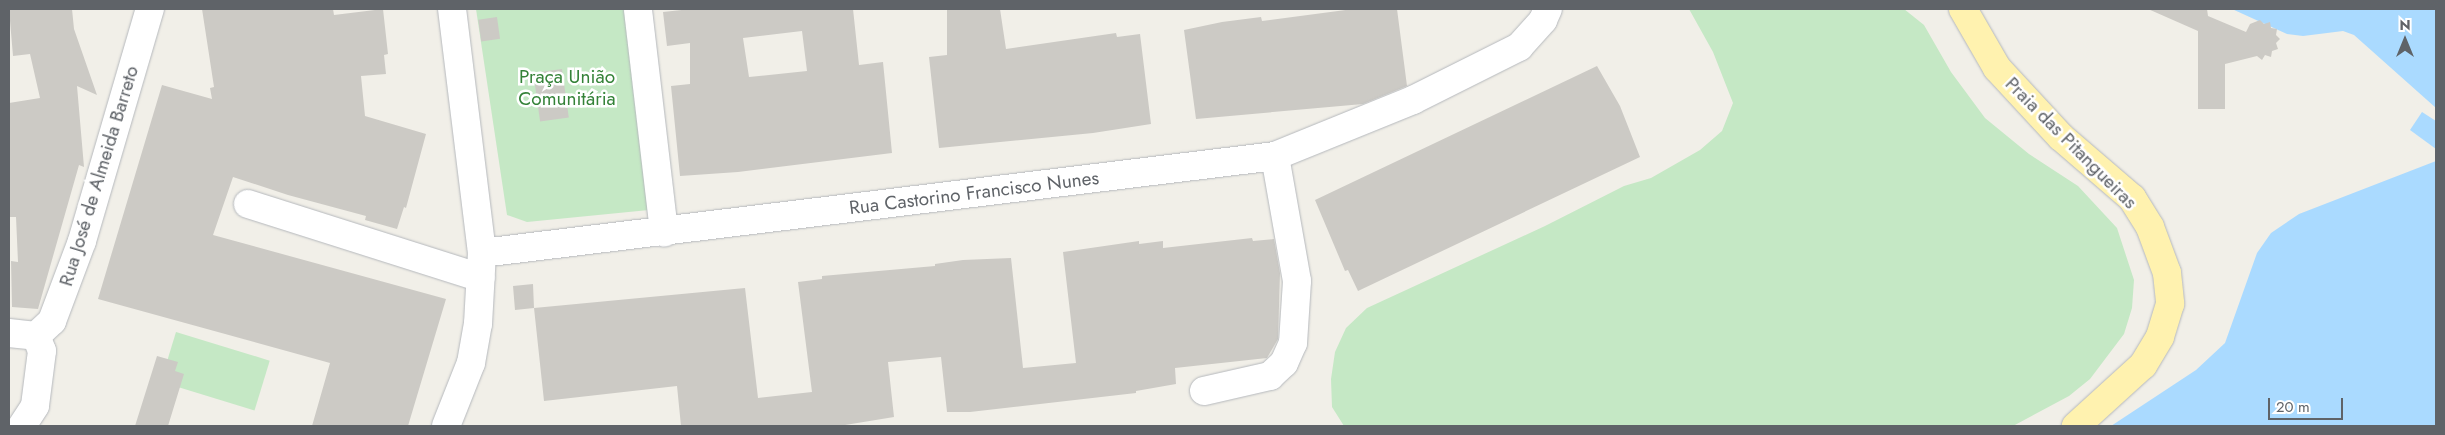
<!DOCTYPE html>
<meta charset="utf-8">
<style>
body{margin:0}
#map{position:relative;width:2445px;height:435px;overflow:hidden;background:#f1efe8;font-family:Jost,sans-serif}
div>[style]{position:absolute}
.green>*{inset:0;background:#c5e8c5;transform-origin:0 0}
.water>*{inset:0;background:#aadaff}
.building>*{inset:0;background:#cccac5;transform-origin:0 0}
.roads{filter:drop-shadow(0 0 1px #b5b8bc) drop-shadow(0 0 1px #b5b8bc)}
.minor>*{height:28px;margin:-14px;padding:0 14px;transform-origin:14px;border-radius:14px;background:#fff}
.major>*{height:28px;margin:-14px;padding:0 14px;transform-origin:14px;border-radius:14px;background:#fff2af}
span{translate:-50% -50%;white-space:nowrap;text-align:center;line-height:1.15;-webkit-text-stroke:5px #fff;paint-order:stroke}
.park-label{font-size:19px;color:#348238}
.street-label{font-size:19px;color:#5f6368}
.frame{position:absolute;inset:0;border:10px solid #5f6368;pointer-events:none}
.north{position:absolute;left:2380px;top:15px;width:50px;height:50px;-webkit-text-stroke:4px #fff;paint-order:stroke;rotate:0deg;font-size:14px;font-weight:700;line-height:20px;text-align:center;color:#5f6368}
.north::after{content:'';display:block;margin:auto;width:18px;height:22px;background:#5f6368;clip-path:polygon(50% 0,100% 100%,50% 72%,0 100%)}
.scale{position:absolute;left:2268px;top:398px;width:75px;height:22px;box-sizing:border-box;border:2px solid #5f6368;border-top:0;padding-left:6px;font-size:15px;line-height:18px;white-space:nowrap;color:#5f6368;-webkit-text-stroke:4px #fff;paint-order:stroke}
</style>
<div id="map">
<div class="green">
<div style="clip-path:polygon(476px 9px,635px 9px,659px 209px,527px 222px,507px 215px)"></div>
<div style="clip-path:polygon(1689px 9px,1904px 9px,1924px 25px,1951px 72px,1985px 118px,2029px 154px,2078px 186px,2117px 228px,2134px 280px,2132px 308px,2124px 334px,2090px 379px,2069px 396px,2013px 426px,1344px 426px,1332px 407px,1331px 379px,1335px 352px,1346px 328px,1367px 308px,1545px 226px,1624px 186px,1651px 178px,1700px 150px,1722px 131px,1733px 103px,1713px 52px)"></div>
<div style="left:176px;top:332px;width:98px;height:52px;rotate:17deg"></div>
</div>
<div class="water">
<div style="clip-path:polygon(2232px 9px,2436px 9px,2436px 108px,2354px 35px,2343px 31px,2303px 36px,2287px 34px)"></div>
<div style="clip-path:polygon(2422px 112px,2436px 121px,2436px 149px,2410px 130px)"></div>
<div style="clip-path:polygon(2436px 161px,2436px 426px,2111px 426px,2196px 370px,2225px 343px,2257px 253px,2271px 233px,2299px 214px)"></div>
</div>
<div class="building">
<div style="clip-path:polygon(9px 9px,72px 9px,74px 29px,97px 95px,77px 86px,84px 167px,79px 165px,38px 309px,12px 307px,11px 261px,18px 262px,16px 217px,9px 217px,9px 103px,40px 98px,30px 54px,13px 56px)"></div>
<div style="clip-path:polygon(202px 9px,333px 9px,334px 15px,383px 9px,388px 54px,384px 55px,386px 74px,361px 76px,365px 116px,426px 134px,406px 208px,404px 207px,397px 229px,365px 220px,366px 216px,288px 195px,233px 177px,213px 235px,446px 299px,408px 426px,312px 426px,330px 363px,98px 299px,162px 85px,212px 99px,210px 88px,214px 87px)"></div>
<div style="clip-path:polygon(evenodd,691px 9px,853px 9px,859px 65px,883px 62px,892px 153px,738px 172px,680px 176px,671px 86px,690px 84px,690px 43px,667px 46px,663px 12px,691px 9px,802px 31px,807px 71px,749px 77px,743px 38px,802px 31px)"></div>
<div style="clip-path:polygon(947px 9px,1000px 9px,1006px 49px,1116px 33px,1117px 37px,1140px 34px,1151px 124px,1093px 133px,939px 148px,929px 57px,947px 55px)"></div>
<div style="clip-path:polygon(1353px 9px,1397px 9px,1407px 86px,1363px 104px,1196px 119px,1184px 30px,1222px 22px,1261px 17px,1262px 21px)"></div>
<div style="clip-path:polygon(2148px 9px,2207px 9px,2208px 16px,2246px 32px,2250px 24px,2260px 20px,2264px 24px,2270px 22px,2271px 28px,2277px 29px,2276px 35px,2280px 39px,2276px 43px,2278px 49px,2272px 51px,2271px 57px,2265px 55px,2262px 60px,2257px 56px,2225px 64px,2225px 109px,2198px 109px,2198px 31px)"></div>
<div style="left:497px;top:17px;width:22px;height:19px;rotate:82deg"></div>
<div style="clip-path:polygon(1597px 66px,1620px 106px,1640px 157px,1358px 291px,1348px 270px,1345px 271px,1315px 200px)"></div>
<div style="left:562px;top:69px;width:49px;height:29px;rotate:82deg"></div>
<div style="clip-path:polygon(1252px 238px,1253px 241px,1274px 239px,1280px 273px,1278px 339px,1267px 358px,1175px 368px,1176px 384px,1136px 391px,1136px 393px,970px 412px,947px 412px,941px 357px,888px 362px,894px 417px,839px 426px,681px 426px,677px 386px,544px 401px,534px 308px,515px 310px,513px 286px,533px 284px,534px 308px,745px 288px,758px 398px,812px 392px,798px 282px,822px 279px,822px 276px,935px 266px,935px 264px,963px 260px,1011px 258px,1023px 368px,1076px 363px,1063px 252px,1139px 241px,1139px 244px,1163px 241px,1163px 248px)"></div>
<div style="clip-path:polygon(157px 356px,178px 362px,175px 371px,184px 374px,168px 426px,135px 426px)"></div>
</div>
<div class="roads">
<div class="minor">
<div style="left:638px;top:10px;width:224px;rotate:83.3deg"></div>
<div style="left:248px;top:204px;width:244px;rotate:17.6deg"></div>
<div style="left:482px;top:253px;width:799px;rotate:-6.97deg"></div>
<div style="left:1275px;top:156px;width:149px;rotate:-22.1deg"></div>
<div style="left:1413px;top:100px;width:119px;rotate:-26.6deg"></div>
<div style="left:1519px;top:47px;width:36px;rotate:-48deg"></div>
<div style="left:1543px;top:20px;width:12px;rotate:-66deg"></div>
<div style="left:9px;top:333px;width:27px;rotate:6deg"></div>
<div style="left:36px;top:336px;width:16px;rotate:68deg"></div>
<div style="left:42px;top:351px;width:55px;rotate:97.3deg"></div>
<div style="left:35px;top:406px;width:24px;rotate:123deg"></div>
<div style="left:36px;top:336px;width:22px;rotate:-43deg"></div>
<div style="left:52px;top:321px;width:85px;rotate:-69.4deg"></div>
<div style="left:82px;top:241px;width:242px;rotate:-73.7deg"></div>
<div style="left:1204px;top:391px;width:68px;rotate:-12.8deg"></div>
<div style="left:1270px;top:376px;width:19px;rotate:-43deg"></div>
<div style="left:1284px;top:363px;width:22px;rotate:-66deg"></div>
<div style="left:1293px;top:343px;width:62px;rotate:-86.3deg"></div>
<div style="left:1297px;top:281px;width:127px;rotate:-100deg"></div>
<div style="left:446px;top:426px;width:68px;rotate:-68.4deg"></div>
<div style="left:471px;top:363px;width:40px;rotate:-80deg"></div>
<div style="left:478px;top:324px;width:71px;rotate:-86.8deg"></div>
<div style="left:482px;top:253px;width:246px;rotate:-97deg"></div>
</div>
<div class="major">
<div style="left:1963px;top:9px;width:68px;rotate:60deg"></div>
<div style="left:1997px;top:68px;width:94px;rotate:47.2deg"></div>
<div style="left:2061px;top:137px;width:94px;rotate:40.7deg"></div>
<div style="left:2132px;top:198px;width:34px;rotate:58deg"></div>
<div style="left:2150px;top:227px;width:49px;rotate:69.7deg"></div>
<div style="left:2167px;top:273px;width:31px;rotate:84deg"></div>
<div style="left:2170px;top:304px;width:34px;rotate:107deg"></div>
<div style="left:2160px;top:337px;width:33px;rotate:121deg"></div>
<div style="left:2143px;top:365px;width:91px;rotate:137.7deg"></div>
</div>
</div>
<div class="park-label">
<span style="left:567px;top:88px">Praça União<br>Comunitária</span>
</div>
<div class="street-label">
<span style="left:2071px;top:143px;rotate:45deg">Praia das Pitangueiras</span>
<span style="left:99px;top:176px;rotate:-73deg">Rua José de Almeida Barreto</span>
<span style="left:974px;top:193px;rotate:-7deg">Rua Castorino Francisco Nunes</span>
</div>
<div class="frame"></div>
<div class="north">N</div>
<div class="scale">20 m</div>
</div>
